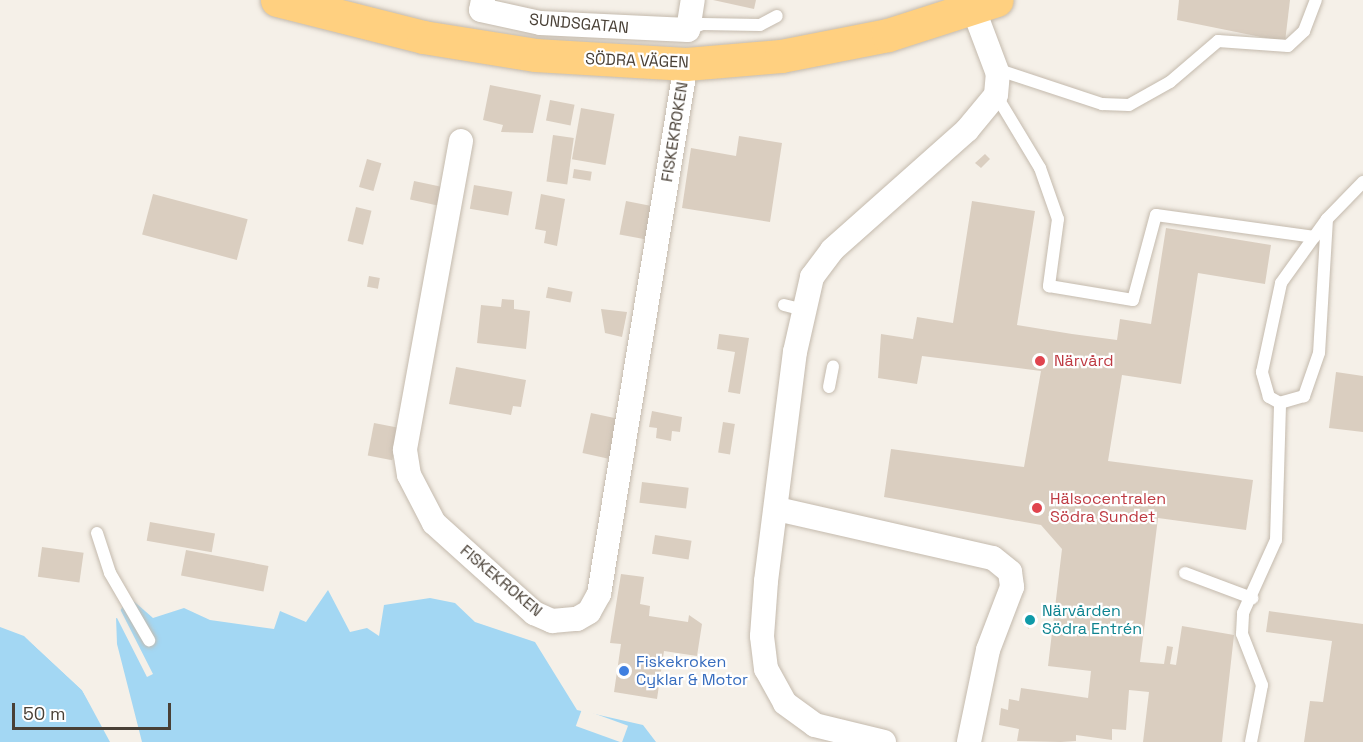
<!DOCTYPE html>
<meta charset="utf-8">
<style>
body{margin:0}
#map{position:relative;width:1363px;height:742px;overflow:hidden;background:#f5f0e8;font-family:"Space Grotesk",sans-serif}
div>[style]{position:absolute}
.water>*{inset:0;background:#a3d7f3}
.pier>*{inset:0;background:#f5f0e8;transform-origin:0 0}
.building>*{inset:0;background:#dacec0;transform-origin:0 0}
.roads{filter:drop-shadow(0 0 2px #c4baad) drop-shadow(0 0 2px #c4baad)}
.service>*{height:12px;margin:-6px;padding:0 6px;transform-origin:6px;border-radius:6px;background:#fff}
.minor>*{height:24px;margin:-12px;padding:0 12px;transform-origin:12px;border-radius:12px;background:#fff}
.trunk>*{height:33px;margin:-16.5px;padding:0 16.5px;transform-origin:16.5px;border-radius:16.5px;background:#ffd080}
.dots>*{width:16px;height:16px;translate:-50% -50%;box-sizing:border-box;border:3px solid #fff;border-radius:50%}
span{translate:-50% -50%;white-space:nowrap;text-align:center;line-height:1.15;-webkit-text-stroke:4.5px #fff;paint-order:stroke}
.street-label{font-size:16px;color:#494036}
.health-label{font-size:16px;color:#be3a42}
.left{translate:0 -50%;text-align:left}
.culture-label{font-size:16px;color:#0d838f}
.shop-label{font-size:16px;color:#366cbe}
.scale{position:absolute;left:12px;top:703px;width:159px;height:27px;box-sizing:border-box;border:3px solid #494036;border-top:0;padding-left:8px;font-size:18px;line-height:21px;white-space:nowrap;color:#494036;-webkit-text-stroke:4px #fff;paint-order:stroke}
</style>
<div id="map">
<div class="water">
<div style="clip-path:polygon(328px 590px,350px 632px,367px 628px,379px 636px,384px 605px,430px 598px,455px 603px,475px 622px,535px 642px,577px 710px,643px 725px,656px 742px,142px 742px,117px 644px,116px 617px,129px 597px,153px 618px,184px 608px,210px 620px,274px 629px,280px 611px,306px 622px)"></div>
<div style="clip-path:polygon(0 627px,24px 636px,82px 690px,110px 742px,0 742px)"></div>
</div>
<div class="pier">
<div style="clip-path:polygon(119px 607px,153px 674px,147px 677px,117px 618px,113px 619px)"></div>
<div style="clip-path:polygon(24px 636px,84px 688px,113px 742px,82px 690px)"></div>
<div style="left:582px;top:709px;width:49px;height:18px;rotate:20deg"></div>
</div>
<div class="building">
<div style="clip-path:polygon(713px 0,756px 0,754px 9px)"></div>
<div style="clip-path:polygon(1179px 0,1290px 0,1285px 42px,1177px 20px)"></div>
<div style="clip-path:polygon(490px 85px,541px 95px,533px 133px,501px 132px,503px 125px,483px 120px)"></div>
<div style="left:550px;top:100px;width:25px;height:21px;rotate:11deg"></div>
<div style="left:581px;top:108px;width:34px;height:52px;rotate:10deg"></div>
<div style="left:553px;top:135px;width:21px;height:47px;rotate:8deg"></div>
<div style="clip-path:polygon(739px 136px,782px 143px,770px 222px,682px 208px,691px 148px,736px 156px)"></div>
<div style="clip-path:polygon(985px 154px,990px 159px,981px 168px,975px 163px)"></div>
<div style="left:367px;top:159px;width:15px;height:29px;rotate:16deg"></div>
<div style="left:574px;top:169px;width:18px;height:9px;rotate:9deg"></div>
<div style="left:414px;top:181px;width:34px;height:19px;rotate:12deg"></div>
<div style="left:474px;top:185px;width:39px;height:24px;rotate:10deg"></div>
<div style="left:153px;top:194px;width:98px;height:42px;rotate:15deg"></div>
<div style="clip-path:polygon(541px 194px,565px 199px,557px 246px,544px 243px,546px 231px,535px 229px)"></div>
<div style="left:626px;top:201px;width:26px;height:34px;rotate:11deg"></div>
<div style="clip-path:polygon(972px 201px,1035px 211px,1017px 325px,1072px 334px,1117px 340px,1120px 319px,1151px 324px,1166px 228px,1271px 245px,1265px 284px,1198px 273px,1181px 384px,1122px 375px,1108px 461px,1253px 480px,1246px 530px,1158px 518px,1140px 662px,1164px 664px,1167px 646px,1173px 647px,1170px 664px,1176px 665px,1182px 626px,1234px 635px,1222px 742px,1143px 742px,1149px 692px,1129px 690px,1126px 730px,1112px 729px,1112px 740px,1076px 735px,1076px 741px,1061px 742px,1017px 741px,1019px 729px,999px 725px,1001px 708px,1008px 710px,1009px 699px,1019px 701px,1021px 688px,1088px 698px,1091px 671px,1048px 666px,1062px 549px,1041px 525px,884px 497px,891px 449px,1024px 467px,1041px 371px,922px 356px,917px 384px,878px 378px,881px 334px,913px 339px,917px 317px,953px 323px)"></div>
<div style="left:356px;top:207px;width:16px;height:35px;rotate:14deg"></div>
<div style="left:369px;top:276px;width:11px;height:11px;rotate:10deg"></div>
<div style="left:548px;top:287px;width:25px;height:11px;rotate:11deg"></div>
<div style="clip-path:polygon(502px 299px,514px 300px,514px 309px,530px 311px,526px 349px,477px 343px,481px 305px,501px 307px)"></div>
<div style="clip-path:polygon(601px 309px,627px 312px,622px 337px,605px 333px)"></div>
<div style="clip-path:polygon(719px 334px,749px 338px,740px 394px,728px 392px,735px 352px,717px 349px)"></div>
<div style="clip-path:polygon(456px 367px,526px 380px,521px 407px,513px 406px,511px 415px,449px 404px)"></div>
<div style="clip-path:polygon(1336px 372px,1363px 376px,1363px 432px,1329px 428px)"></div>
<div style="clip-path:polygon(652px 411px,682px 417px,680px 432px,672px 431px,671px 441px,656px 438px,657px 428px,649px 427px)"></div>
<div style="left:591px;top:413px;width:29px;height:41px;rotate:12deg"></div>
<div style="left:723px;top:422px;width:12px;height:31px;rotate:9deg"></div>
<div style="left:374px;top:423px;width:25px;height:33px;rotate:11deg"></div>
<div style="left:642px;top:482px;width:47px;height:21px;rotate:7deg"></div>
<div style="left:150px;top:522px;width:66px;height:19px;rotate:10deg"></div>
<div style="left:655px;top:535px;width:37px;height:19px;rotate:9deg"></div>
<div style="left:42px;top:547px;width:42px;height:30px;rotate:8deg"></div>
<div style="left:186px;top:550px;width:84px;height:26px;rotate:11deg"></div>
<div style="clip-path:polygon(621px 574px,644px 577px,640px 604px,650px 606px,649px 616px,688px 622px,689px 615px,702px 624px,697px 656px,664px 651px,657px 699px,614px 692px,621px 644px,610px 643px)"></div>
<div style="clip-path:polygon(1269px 611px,1363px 624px,1363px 742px,1304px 742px,1310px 701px,1323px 702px,1332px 641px,1266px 632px)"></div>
<div style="left:1032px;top:612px;width:8px;height:15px;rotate:40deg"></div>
</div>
<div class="roads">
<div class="service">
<div style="left:688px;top:30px;width:15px;rotate:-23deg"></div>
<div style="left:702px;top:24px;width:58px;rotate:1deg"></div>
<div style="left:760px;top:25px;width:19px;rotate:-28deg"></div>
<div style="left:996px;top:69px;width:112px;rotate:18.3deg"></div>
<div style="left:1102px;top:104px;width:27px;rotate:2deg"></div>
<div style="left:1129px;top:105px;width:47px;rotate:-29.3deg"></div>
<div style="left:1170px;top:82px;width:63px;rotate:-40.5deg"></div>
<div style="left:1218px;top:41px;width:70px;rotate:4.1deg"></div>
<div style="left:1288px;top:46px;width:22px;rotate:-43deg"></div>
<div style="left:1304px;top:31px;width:33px;rotate:-69deg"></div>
<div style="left:996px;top:95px;width:85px;rotate:58.9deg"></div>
<div style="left:1040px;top:168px;width:54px;rotate:70.6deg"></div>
<div style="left:1058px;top:219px;width:68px;rotate:97.7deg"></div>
<div style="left:1049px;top:286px;width:85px;rotate:9.5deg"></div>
<div style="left:1133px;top:300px;width:88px;rotate:-74.9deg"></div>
<div style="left:1156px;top:215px;width:160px;rotate:7.9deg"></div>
<div style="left:1327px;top:219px;width:134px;rotate:93.4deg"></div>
<div style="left:1319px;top:353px;width:46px;rotate:109.2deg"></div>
<div style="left:1304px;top:396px;width:25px;rotate:164deg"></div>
<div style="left:1280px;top:403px;width:13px;rotate:-151deg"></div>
<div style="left:1269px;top:397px;width:26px;rotate:-106deg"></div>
<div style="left:1262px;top:372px;width:91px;rotate:-77.9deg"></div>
<div style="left:1281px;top:283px;width:79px;rotate:-54.3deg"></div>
<div style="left:1327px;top:219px;width:52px;rotate:-45.8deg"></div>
<div style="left:784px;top:305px;width:21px;rotate:14deg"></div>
<div style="left:829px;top:387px;width:21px;rotate:-79deg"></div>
<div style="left:97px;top:533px;width:42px;rotate:72deg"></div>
<div style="left:110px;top:573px;width:78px;rotate:59.8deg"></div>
<div style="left:1185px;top:573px;width:72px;rotate:20.5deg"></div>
<div style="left:1251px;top:742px;width:58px;rotate:-79.1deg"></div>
<div style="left:1262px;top:685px;width:55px;rotate:-111.4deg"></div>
<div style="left:1242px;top:634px;width:21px;rotate:-87deg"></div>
<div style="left:1243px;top:613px;width:80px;rotate:-65.7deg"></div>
<div style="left:1276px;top:540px;width:137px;rotate:-88.3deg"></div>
</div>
<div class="minor">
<div style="left:483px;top:0;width:10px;rotate:101deg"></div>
<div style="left:481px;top:10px;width:60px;rotate:12.4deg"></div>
<div style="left:540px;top:23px;width:148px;rotate:2.7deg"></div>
<div style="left:688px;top:30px;width:30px;rotate:-81deg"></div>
<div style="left:461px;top:141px;width:314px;rotate:100.3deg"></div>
<div style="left:405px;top:450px;width:25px;rotate:81deg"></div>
<div style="left:409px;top:475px;width:54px;rotate:62.5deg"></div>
<div style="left:434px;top:523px;width:135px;rotate:42deg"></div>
<div style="left:534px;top:613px;width:20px;rotate:24deg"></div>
<div style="left:552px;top:621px;width:25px;rotate:-5deg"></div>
<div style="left:577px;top:619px;width:14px;rotate:-30deg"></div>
<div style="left:589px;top:612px;width:21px;rotate:-61deg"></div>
<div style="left:599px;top:594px;width:537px;rotate:-80.68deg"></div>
<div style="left:777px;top:509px;width:221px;rotate:12.8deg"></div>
<div style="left:993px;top:558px;width:22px;rotate:39deg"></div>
<div style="left:1010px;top:572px;width:15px;rotate:82deg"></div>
<div style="left:1012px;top:587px;width:67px;rotate:110.9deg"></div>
<div style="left:988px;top:650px;width:94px;rotate:101.7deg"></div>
<div style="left:884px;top:742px;width:71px;rotate:-166.2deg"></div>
<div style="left:815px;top:725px;width:37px;rotate:-144deg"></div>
<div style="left:785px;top:703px;width:39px;rotate:-119deg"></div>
<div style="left:766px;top:669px;width:33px;rotate:-97deg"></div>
<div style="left:762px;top:636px;width:55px;rotate:-85.8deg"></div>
<div style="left:766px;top:581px;width:231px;rotate:-82.8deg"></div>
<div style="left:795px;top:352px;width:77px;rotate:-77.2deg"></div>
<div style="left:812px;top:277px;width:34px;rotate:-53deg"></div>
<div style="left:832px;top:250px;width:181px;rotate:-41.6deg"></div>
<div style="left:967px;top:130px;width:45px;rotate:-50.4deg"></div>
<div style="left:996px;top:95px;width:21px;rotate:-85deg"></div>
<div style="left:998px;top:74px;width:79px;rotate:-110.7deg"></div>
</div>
<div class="trunk">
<div style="left:277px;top:0;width:151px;rotate:14.2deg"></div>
<div style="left:423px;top:37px;width:113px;rotate:9.1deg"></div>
<div style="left:535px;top:55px;width:151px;rotate:3.4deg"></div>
<div style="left:686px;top:64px;width:95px;rotate:-4.8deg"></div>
<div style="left:781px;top:56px;width:109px;rotate:-11.1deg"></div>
<div style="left:888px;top:35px;width:114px;rotate:-17.8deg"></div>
</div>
</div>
<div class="dots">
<div style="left:1040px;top:361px;background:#e0444e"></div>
<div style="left:1037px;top:508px;background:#e0444e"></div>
<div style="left:1030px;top:620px;background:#0f9aa8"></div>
<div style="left:624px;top:671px;background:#3f7fe0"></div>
</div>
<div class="street-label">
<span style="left:579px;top:24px;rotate:5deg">SUNDSGATAN</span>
<span style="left:637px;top:61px;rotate:2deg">SÖDRA VÄGEN</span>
<span style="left:675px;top:132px;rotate:-81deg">FISKEKROKEN</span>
<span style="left:501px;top:581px;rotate:40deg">FISKEKROKEN</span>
</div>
<div class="health-label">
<span class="left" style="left:1054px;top:361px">Närvård</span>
<span class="left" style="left:1050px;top:508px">Hälsocentralen<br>Södra Sundet</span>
</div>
<div class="culture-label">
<span class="left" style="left:1042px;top:620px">Närvården<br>Södra Entrén</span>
</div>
<div class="shop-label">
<span class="left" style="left:636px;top:671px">Fiskekroken<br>Cyklar &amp; Motor</span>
</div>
<div class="scale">50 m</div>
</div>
